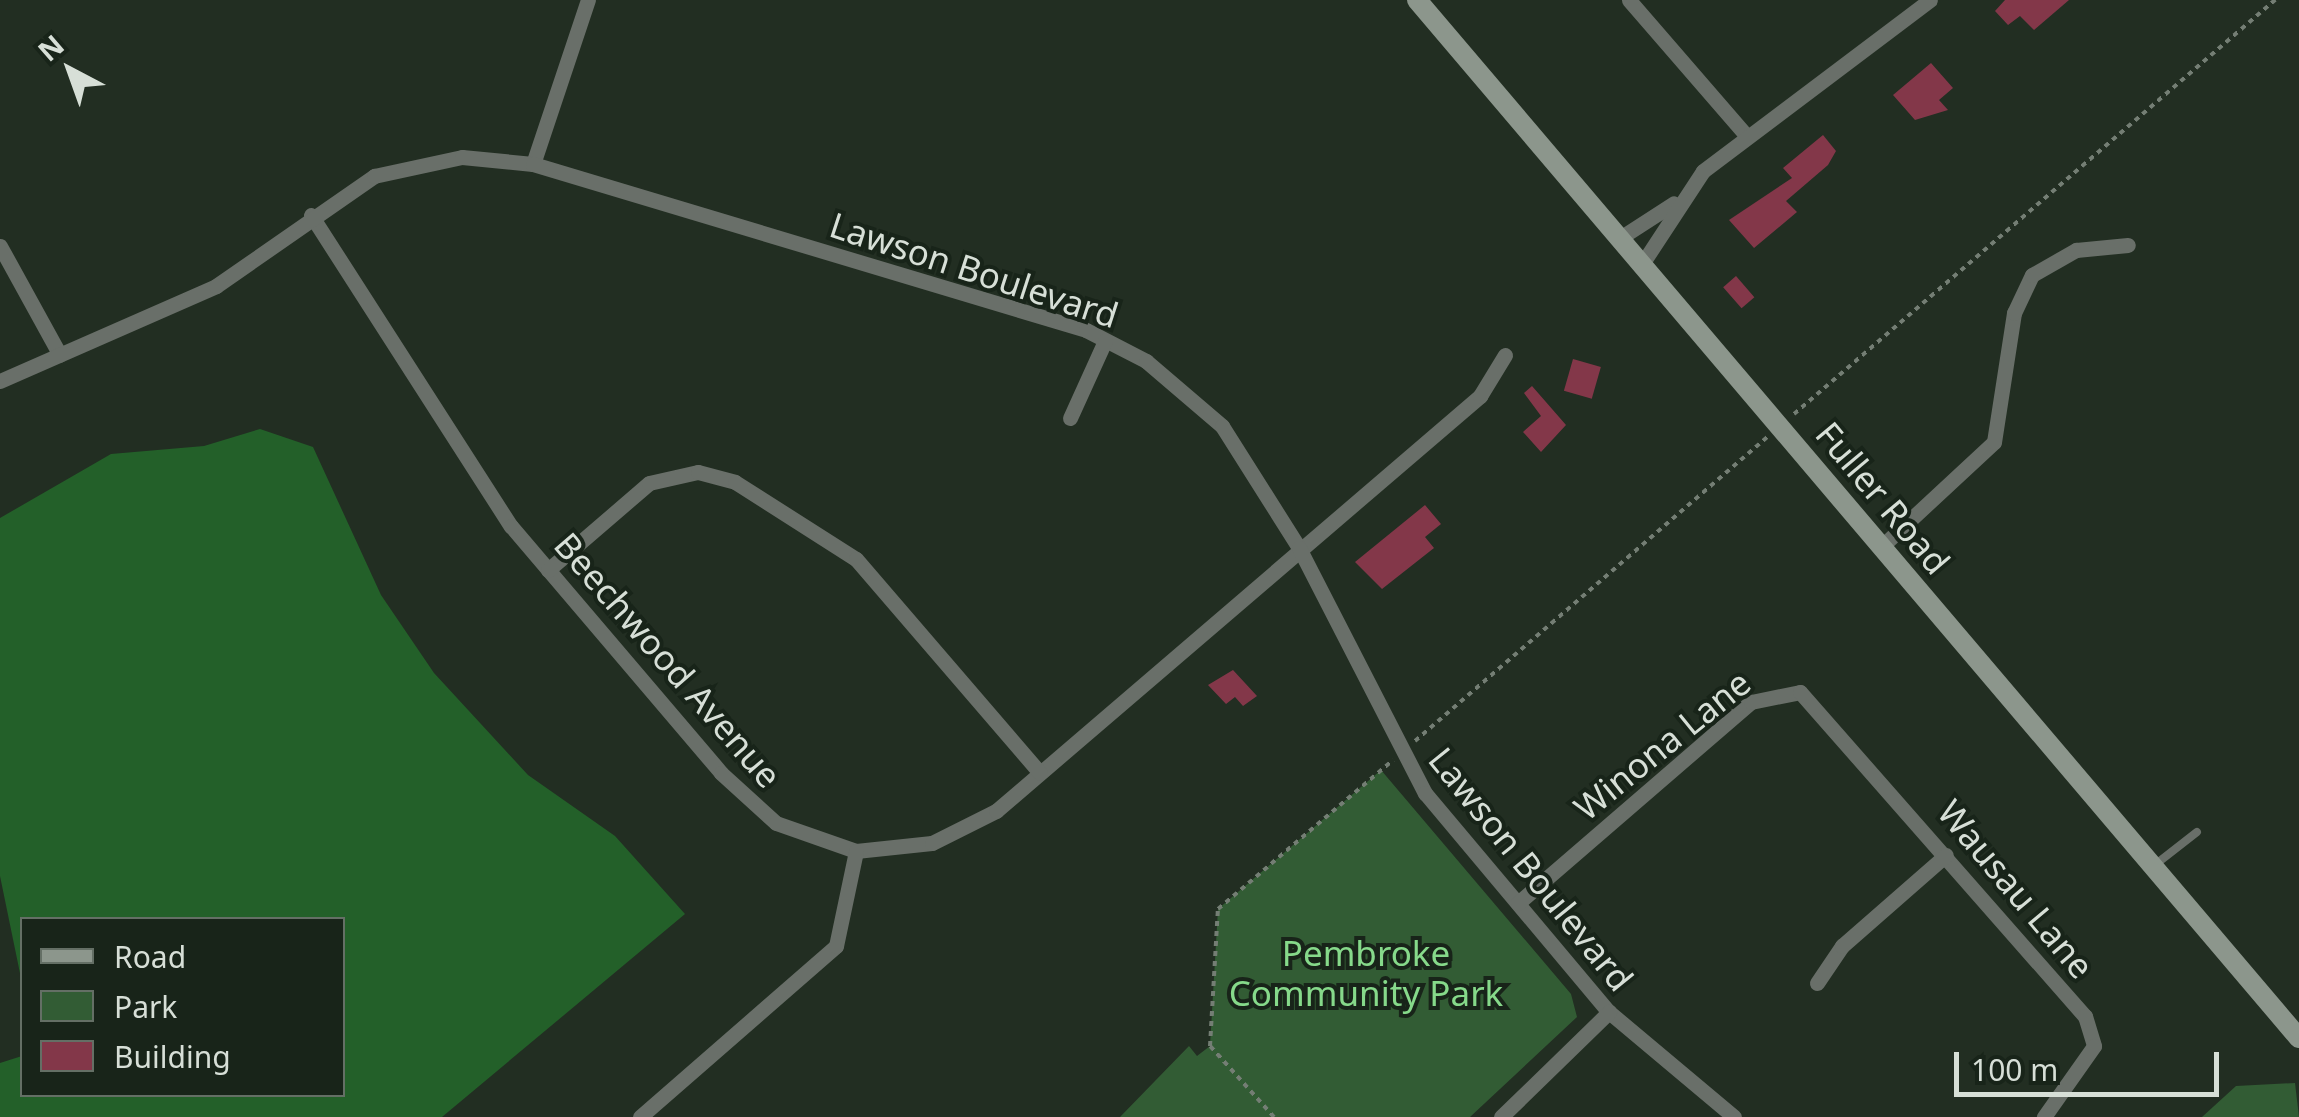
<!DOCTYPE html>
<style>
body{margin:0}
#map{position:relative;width:2299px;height:1117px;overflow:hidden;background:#222e22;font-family:"Noto Sans",sans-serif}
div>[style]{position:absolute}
.green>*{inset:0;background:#325c34}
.forest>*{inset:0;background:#236029}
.building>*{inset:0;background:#833749;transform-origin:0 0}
.path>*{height:4px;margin-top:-2px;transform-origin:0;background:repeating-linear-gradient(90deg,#747e74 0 5px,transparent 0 10px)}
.lane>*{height:8px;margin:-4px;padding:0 4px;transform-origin:4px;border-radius:4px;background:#696f69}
.street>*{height:15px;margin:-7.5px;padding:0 7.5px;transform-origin:7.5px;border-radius:7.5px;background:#696f69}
.secondary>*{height:20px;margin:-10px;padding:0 10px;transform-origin:10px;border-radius:10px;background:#8c968c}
span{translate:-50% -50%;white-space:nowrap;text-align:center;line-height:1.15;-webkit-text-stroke:8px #182419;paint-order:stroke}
.street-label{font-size:35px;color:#d7dfd7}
.park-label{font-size:35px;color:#86d98a}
.legend{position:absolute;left:20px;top:917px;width:325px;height:180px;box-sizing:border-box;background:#182419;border:2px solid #646f65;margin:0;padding:12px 18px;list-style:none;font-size:30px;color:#d7dfd7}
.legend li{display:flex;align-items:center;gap:20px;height:50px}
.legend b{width:50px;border:2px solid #646f65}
.north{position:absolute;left:20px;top:20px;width:100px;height:100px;-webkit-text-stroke:8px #182419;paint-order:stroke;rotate:319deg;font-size:28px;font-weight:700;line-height:40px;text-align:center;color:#d7dfd7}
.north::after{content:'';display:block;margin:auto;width:35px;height:45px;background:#d7dfd7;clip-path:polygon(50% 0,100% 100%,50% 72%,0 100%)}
.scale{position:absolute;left:1954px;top:1052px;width:265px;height:45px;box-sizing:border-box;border:5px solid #d7dfd7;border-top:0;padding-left:12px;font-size:30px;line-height:35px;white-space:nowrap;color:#d7dfd7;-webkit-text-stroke:8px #182419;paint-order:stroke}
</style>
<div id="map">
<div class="green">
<div style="clip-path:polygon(1381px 770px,1571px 994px,1577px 1017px,1470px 1117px,1120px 1117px,1189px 1046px,1197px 1056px,1210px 1046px,1218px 909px)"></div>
<div style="clip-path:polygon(2295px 1083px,2299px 1117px,2202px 1117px,2236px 1086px)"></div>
</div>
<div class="forest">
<div style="clip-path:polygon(260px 429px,313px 447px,381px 595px,434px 673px,528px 775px,615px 836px,685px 914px,442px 1117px,0 1117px,0 1063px,22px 1056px,22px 1094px,342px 1094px,342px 920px,22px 920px,22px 983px,0 876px,0 518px,111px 454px,204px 446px)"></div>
</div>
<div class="building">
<div style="clip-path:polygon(2005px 0,2069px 0,2034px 30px,2020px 16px,2008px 25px,1995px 11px)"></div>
<div style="clip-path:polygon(1931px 63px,1953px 88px,1939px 100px,1948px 110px,1915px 120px,1893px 95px)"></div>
<div style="clip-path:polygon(1823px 135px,1836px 151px,1828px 165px,1786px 201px,1797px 212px,1754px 248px,1729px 220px,1792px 178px,1783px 168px)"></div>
<div style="left:1736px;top:276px;width:28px;height:17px;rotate:49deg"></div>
<div style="left:1573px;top:359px;width:29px;height:33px;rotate:16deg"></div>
<div style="clip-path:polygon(1532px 386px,1566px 425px,1541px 452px,1523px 432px,1541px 416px,1524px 393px)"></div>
<div style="clip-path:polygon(1425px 505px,1441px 524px,1425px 537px,1434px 548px,1382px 589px,1355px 562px)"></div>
<div style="clip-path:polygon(1233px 670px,1257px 696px,1243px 706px,1235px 697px,1226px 704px,1208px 685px)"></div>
</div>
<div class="path">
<div style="left:1794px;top:414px;width:635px;rotate:-40.72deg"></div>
<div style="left:1415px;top:741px;width:465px;rotate:-40.8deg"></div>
<div style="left:1274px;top:1117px;width:96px;rotate:-132deg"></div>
<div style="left:1210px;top:1046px;width:137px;rotate:-86.7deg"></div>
<div style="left:1218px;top:909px;width:230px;rotate:-40.4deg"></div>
</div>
<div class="lane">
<div style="left:2156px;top:864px;width:52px;rotate:-38deg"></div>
</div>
<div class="street">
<div style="left:1629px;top:0;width:177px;rotate:49.1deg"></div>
<div style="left:533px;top:164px;width:173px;rotate:-71.5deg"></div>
<div style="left:311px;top:215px;width:370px;rotate:57.3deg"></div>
<div style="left:511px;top:526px;width:324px;rotate:49.6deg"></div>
<div style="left:721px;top:773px;width:74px;rotate:42.3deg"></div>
<div style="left:776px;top:823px;width:85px;rotate:19.3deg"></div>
<div style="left:856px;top:851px;width:76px;rotate:-6deg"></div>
<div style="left:932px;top:843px;width:72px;rotate:-26.6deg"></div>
<div style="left:996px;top:811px;width:638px;rotate:-40.61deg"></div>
<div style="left:1480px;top:396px;width:48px;rotate:-58.6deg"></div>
<div style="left:1620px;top:238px;width:64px;rotate:-32.9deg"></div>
<div style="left:0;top:246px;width:124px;rotate:61.2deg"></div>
<div style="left:1642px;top:264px;width:111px;rotate:-56.7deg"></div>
<div style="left:1703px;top:171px;width:284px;rotate:-37deg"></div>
<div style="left:0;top:381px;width:236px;rotate:-23.7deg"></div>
<div style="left:216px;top:286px;width:193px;rotate:-34.8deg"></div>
<div style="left:374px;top:176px;width:90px;rotate:-12.2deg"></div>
<div style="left:462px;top:157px;width:71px;rotate:5.6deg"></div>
<div style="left:533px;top:164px;width:577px;rotate:16.71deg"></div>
<div style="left:1086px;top:330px;width:68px;rotate:27.3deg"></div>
<div style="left:1146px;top:361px;width:100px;rotate:40.5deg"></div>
<div style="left:1222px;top:426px;width:144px;rotate:57.7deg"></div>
<div style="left:1299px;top:548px;width:276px;rotate:62.8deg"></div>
<div style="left:1425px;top:793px;width:286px;rotate:50deg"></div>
<div style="left:1609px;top:1012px;width:163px;rotate:40deg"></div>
<div style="left:1070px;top:418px;width:85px;rotate:-65.6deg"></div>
<div style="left:1881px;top:547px;width:154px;rotate:-42.9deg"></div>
<div style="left:1994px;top:442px;width:131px;rotate:-81.2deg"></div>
<div style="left:2014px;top:313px;width:42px;rotate:-64.7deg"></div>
<div style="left:2032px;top:275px;width:51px;rotate:-29.6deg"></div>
<div style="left:2076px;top:250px;width:52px;rotate:-5.5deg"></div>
<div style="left:548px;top:570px;width:133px;rotate:-40.7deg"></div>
<div style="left:649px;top:483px;width:50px;rotate:-12.7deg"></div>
<div style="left:698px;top:472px;width:38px;rotate:15deg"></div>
<div style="left:735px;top:482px;width:143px;rotate:32.5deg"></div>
<div style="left:856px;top:559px;width:282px;rotate:49.3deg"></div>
<div style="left:1518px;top:903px;width:308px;rotate:-40.8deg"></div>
<div style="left:1751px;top:702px;width:50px;rotate:-11.5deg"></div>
<div style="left:1800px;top:692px;width:432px;rotate:48.7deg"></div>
<div style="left:2085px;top:1016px;width:31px;rotate:73deg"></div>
<div style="left:2094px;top:1046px;width:87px;rotate:125.2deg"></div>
<div style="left:1817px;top:983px;width:45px;rotate:-56deg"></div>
<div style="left:1842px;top:946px;width:138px;rotate:-41.2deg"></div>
<div style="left:640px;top:1117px;width:260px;rotate:-41.1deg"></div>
<div style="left:836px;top:946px;width:97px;rotate:-78.1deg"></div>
<div style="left:1501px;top:1117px;width:151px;rotate:-44.2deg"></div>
</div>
<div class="secondary">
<div style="left:1417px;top:0;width:1362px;rotate:49.65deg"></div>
</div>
<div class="street-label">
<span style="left:974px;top:270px;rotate:18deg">Lawson Boulevard</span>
<span style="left:1883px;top:498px;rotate:50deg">Fuller Road</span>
<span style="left:668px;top:660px;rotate:49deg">Beechwood Avenue</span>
<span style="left:1662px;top:745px;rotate:-39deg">Winona Lane</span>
<span style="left:1531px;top:869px;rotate:51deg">Lawson Boulevard</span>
<span style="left:2016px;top:889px;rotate:50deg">Wausau Lane</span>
</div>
<div class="park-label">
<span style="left:1366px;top:973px">Pembroke<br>Community Park</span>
</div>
<ul class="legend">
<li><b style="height:12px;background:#8c968c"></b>Road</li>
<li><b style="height:28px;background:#325c34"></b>Park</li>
<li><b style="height:28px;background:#833749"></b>Building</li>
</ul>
<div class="north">N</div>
<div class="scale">100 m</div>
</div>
